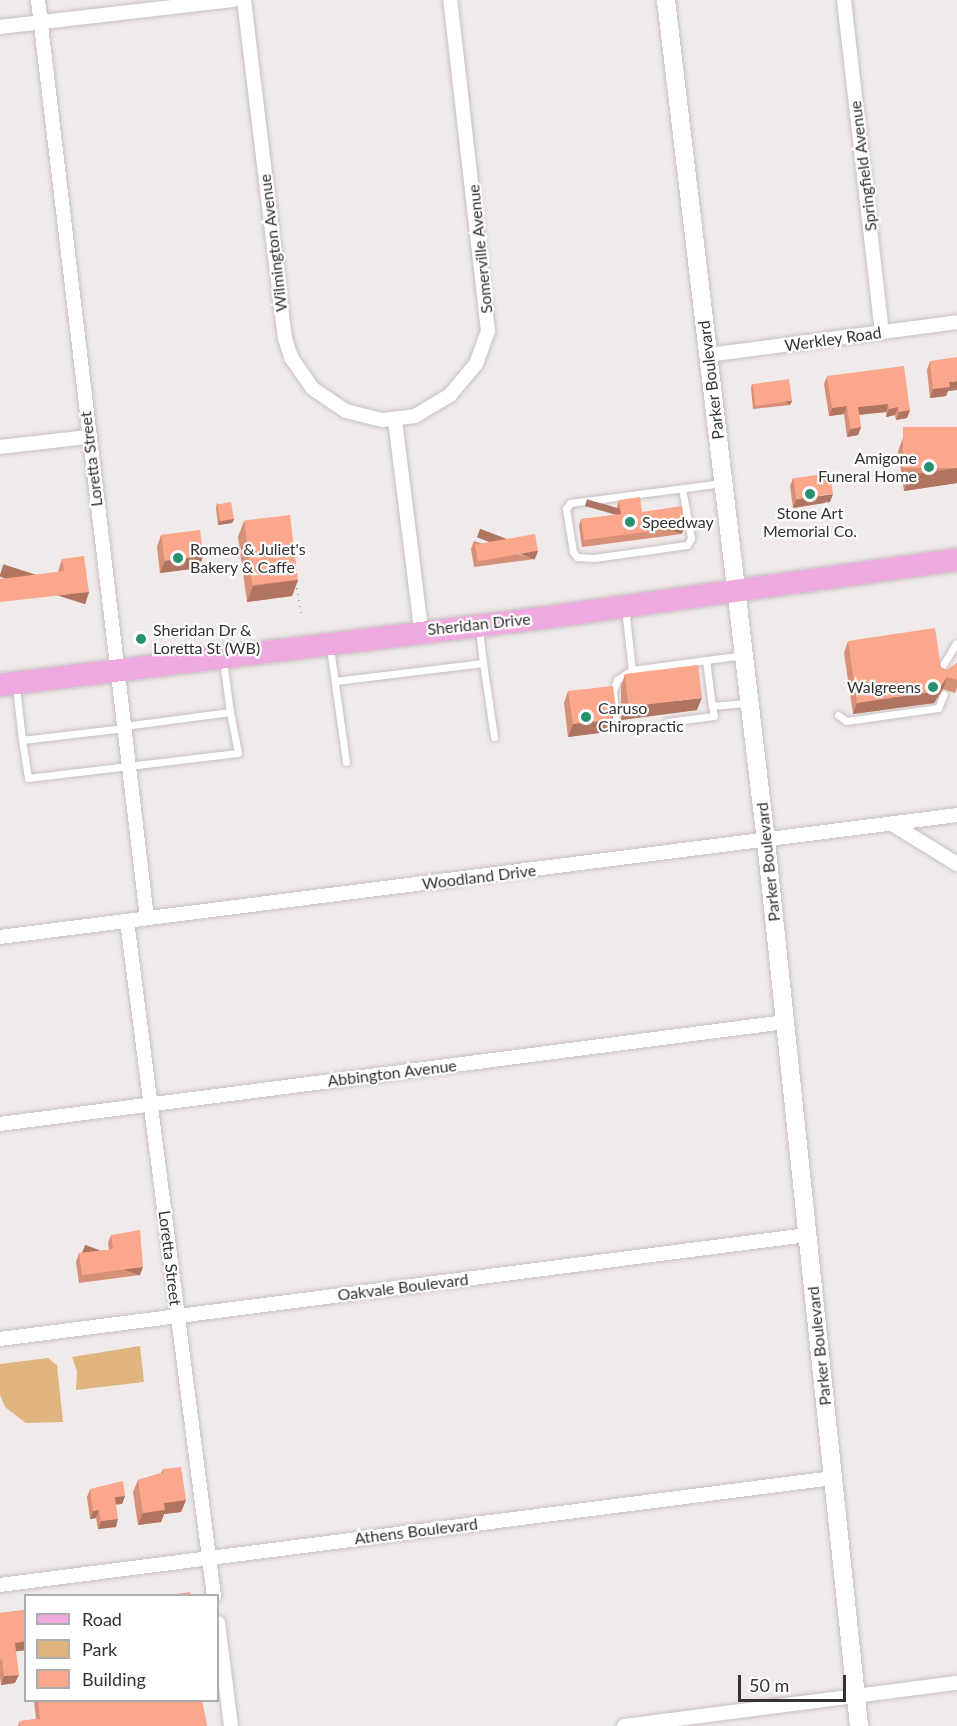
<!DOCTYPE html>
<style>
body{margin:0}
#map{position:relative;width:957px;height:1726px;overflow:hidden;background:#f1eaeb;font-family:Lato,sans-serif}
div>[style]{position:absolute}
.green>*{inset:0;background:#e0b47f}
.path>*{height:2px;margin-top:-1px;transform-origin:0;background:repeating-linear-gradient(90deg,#b5b0b0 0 1.5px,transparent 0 6px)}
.roads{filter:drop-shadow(0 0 2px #c7c0c1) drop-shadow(0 0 2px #c7c0c1)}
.service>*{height:7px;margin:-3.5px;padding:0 3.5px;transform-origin:3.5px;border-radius:3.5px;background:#fff}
.minor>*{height:14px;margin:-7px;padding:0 7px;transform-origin:7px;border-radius:7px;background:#fff}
.tertiary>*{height:18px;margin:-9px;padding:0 9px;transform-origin:9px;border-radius:9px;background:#fff}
.primary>*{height:22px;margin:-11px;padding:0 11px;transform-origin:11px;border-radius:11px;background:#eeaae0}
.wall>*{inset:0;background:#d79078}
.shaded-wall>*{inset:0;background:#af7561;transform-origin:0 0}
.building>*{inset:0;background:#faa78b;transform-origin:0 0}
.dots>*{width:16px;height:16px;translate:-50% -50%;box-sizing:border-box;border:3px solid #fff;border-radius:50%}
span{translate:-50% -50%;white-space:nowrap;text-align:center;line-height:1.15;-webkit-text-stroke:4.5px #fff;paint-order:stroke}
.street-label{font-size:16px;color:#343232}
.poi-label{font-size:16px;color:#343232}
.right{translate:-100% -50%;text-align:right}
.left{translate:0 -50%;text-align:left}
.legend{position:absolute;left:24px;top:1594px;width:195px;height:108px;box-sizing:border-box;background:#fff;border:2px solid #aeadad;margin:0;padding:8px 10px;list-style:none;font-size:18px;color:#343232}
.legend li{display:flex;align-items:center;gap:12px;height:30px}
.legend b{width:30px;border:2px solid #aeadad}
.scale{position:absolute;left:738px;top:1675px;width:108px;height:27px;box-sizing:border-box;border:3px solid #343232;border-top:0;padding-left:8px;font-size:18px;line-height:21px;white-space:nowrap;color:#343232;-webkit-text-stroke:4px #fff;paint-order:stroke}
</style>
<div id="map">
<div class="green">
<div style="clip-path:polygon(140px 1346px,144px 1382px,76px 1390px,77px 1371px,72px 1357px)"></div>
<div style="clip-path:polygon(48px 1358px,57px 1365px,63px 1422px,26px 1423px,5px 1407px,0 1395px,0 1364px)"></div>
</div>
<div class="path">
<div style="left:296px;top:582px;width:32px;rotate:81deg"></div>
</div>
<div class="roads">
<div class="service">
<div style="left:682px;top:488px;width:51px;rotate:79.8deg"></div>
<div style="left:691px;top:538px;width:8px;rotate:120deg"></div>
<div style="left:687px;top:545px;width:94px;rotate:172deg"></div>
<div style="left:594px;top:558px;width:17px;rotate:-177deg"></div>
<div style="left:577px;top:557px;width:6px;rotate:-129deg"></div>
<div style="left:573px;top:552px;width:44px;rotate:-99.2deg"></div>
<div style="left:566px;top:509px;width:7px;rotate:-56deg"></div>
<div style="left:570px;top:503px;width:152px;rotate:-7.5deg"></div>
<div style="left:625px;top:608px;width:62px;rotate:83.6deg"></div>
<div style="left:632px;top:670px;width:113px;rotate:-7.6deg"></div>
<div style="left:479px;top:630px;width:33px;rotate:83deg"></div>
<div style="left:330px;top:648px;width:115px;rotate:82deg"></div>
<div style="left:706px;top:660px;width:46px;rotate:82.6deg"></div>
<div style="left:712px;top:706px;width:36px;rotate:-5deg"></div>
<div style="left:941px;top:676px;width:6px;rotate:-99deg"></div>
<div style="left:940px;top:670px;width:31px;rotate:-59deg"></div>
<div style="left:335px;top:681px;width:149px;rotate:-6.9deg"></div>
<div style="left:483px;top:663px;width:75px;rotate:81.5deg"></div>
<div style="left:16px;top:687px;width:53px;rotate:83.5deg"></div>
<div style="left:22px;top:740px;width:103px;rotate:-6.7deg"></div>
<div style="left:838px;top:715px;width:10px;rotate:37deg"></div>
<div style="left:846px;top:721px;width:93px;rotate:-8deg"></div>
<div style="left:938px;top:708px;width:15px;rotate:-67deg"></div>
<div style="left:616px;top:717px;width:26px;rotate:-97deg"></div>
<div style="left:613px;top:691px;width:12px;rotate:-70deg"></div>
<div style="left:617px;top:680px;width:18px;rotate:-34deg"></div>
<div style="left:667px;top:722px;width:47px;rotate:-7.3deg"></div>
<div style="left:714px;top:716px;width:10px;rotate:-101deg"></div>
<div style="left:124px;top:726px;width:107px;rotate:-7.5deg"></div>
<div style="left:230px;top:712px;width:52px;rotate:-97.7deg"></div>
<div style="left:22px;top:740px;width:38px;rotate:81deg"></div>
<div style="left:28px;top:778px;width:211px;rotate:-6.8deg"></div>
<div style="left:238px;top:753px;width:42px;rotate:-101deg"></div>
</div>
<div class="minor">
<div style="left:38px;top:0;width:924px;rotate:83.23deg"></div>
<div style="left:244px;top:0;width:341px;rotate:83.1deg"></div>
<div style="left:285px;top:339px;width:21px;rotate:71deg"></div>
<div style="left:292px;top:359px;width:35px;rotate:55deg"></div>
<div style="left:312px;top:388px;width:41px;rotate:34.1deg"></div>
<div style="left:346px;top:411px;width:38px;rotate:14deg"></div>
<div style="left:383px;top:420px;width:32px;rotate:-7deg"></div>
<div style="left:415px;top:416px;width:41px;rotate:-31deg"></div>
<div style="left:450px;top:395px;width:40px;rotate:-50deg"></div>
<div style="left:476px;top:364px;width:35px;rotate:-70deg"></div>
<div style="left:488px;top:331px;width:333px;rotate:-96.5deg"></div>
<div style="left:844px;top:0;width:334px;rotate:83.5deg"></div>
<div style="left:0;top:27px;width:234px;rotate:-6.6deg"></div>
<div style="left:708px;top:355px;width:251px;rotate:-7.5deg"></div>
<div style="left:395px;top:420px;width:212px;rotate:82.9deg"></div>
<div style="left:0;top:447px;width:89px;rotate:-6.5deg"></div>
<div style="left:892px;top:824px;width:76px;rotate:31.6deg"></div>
<div style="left:127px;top:921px;width:681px;rotate:82.66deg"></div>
<div style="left:0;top:937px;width:965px;rotate:-7.26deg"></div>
<div style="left:0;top:1124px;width:792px;rotate:-7.4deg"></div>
<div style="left:0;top:1339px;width:814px;rotate:-7.34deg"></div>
<div style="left:0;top:1585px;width:840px;rotate:-7.32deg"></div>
<div style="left:218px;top:1623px;width:104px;rotate:82.8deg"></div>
<div style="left:624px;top:1726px;width:336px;rotate:-7.4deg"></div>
</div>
<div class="tertiary">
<div style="left:666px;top:0;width:847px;rotate:83.22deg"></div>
<div style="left:766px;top:841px;width:890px;rotate:84deg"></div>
</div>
<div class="primary">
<div style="left:0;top:685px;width:546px;rotate:-7.05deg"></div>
<div style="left:542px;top:618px;width:419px;rotate:-8deg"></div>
</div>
</div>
<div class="wall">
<div style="clip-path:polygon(930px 361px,948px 391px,946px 396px,930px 398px,927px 370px)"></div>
<div style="clip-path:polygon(827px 376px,910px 410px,907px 418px,896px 420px,895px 415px,886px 417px,886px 412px,859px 415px,861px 427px,858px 435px,847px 437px,844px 414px,829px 416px,824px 384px)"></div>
<div style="clip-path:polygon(752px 384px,792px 401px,790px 405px,753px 409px,751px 388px)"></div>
<div style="clip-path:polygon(957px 427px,957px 483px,904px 491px,898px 451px,904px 435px)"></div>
<div style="clip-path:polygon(793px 478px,830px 502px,793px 508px,790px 486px)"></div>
<div style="clip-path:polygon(619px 500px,642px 512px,682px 534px,582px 547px,579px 526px,581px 519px,618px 515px,617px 506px)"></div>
<div style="clip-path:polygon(217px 503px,234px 519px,232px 523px,218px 525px,216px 508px)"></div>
<div style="clip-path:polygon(244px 521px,298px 580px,292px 596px,247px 602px,238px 537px)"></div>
<div style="clip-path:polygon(161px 535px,203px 556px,199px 568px,160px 573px,157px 547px)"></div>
<div style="clip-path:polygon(474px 541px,535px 559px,474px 567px,471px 549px)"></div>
<div style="clip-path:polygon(62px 559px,89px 592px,85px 604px,58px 572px)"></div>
<div style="clip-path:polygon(848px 641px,947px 670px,957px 663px,957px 688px,955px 693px,943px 689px,934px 703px,853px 714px,844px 653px)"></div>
<div style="clip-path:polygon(625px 674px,697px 710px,621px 720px,621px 686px)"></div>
<div style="clip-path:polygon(568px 691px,616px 709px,607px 732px,568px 737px,564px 703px)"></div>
<div style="clip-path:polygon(111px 1235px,140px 1275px,79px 1283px,76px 1262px,79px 1253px,109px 1250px,108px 1243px)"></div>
<div style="clip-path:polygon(163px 1469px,186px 1500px,181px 1512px,164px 1514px,161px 1522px,138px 1525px,133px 1492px,138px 1480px,161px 1473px)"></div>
<div style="clip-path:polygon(90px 1489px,125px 1496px,122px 1504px,116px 1504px,116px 1527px,98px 1529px,96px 1518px,90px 1519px,87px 1497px)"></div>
<div style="clip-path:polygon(26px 1610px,26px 1650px,16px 1651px,15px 1683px,1px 1685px,0 1677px,0 1613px)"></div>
<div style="clip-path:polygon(34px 1701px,202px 1701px,207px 1726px,18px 1726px,20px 1721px,36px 1719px)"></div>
</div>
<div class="shaded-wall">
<div style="clip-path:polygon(957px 381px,957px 390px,948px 391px,946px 396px,930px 398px,933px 389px,949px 382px)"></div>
<div style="left:792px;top:401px;width:4px;height:37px;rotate:117deg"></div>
<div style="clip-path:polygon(888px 404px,886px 412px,855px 415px,858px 407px)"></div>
<div style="clip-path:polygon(847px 406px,844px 414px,829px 416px,832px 408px)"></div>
<div style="clip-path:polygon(898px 407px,895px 415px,886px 417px,889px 409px)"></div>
<div style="clip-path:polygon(910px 410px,907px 418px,896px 420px,899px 412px)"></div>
<div style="clip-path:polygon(861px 427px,858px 435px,847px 437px,850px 429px)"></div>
<div style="clip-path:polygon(957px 468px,957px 483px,904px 491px,910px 475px)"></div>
<div style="clip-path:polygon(833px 494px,830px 502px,793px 508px,796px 500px)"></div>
<div style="clip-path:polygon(234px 519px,232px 523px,218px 525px,220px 521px)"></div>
<div style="left:684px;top:527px;width:7px;height:101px;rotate:106deg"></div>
<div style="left:538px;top:551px;width:9px;height:62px;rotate:111deg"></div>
<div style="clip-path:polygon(203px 556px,199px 568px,160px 573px,165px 561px)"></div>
<div style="clip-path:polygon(298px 580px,292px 596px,247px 602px,253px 586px)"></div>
<div style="left:89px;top:592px;width:13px;height:90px;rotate:108deg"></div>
<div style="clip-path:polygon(947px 677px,943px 689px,934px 703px,853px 714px,857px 703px)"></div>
<div style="clip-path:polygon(702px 698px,697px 710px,621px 720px,625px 707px)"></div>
<div style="clip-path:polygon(611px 709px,616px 709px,607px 732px,568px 737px,573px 724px)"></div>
<div style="left:143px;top:1267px;width:9px;height:62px;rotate:111deg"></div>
<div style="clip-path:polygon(125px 1496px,122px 1504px,112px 1505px,115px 1497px)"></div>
<div style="clip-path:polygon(186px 1500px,181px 1512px,164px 1514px,161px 1522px,138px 1525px,143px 1513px,164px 1503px)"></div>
<div style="clip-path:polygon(99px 1510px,96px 1518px,90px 1519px,93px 1511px)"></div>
<div style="clip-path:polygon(118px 1519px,116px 1527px,98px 1529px,101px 1521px)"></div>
<div style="clip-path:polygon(26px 1641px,26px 1650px,12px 1652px,15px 1643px)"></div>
<div style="clip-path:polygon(19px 1675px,15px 1683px,1px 1685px,4px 1676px)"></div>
</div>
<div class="building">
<div style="clip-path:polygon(957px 357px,957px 381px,949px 382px,950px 387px,933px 389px,930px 361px)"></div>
<div style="clip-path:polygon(904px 366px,910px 410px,899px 412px,898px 407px,889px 409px,888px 404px,858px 407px,861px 427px,850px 429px,847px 406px,832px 408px,827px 376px)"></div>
<div style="left:789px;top:379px;width:22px;height:37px;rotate:82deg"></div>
<div style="left:957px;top:427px;width:41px;height:54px;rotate:90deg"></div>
<div style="left:830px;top:473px;width:21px;height:37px;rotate:82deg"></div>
<div style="clip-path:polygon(640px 497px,642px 512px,682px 506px,684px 527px,584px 540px,581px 519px,621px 514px,619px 500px)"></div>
<div style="left:231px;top:502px;width:17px;height:14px;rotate:80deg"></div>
<div style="left:290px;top:515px;width:65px;height:46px;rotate:83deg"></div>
<div style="left:200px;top:530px;width:26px;height:39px;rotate:83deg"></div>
<div style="left:535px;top:534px;width:17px;height:61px;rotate:80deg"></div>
<div style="clip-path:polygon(84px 556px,89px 592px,0 602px,0 579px,64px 571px,62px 559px)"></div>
<div style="clip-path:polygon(935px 628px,941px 667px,947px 670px,957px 663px,957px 680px,947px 677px,938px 691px,857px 703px,848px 641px)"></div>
<div style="left:698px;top:665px;width:33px;height:74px;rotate:83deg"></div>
<div style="clip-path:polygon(613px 686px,616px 709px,611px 709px,612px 720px,573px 724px,568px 691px)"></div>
<div style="clip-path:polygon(140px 1230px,143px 1267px,82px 1275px,79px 1253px,113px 1249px,111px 1235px)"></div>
<div style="clip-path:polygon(181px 1467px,186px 1500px,164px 1503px,165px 1510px,143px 1513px,138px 1480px,163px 1473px,163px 1469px)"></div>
<div style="clip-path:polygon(123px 1481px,125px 1496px,115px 1497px,118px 1519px,101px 1521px,99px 1510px,93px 1511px,90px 1489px)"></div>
<div style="clip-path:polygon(190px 1592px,190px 1596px,171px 1596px,171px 1595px)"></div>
<div style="clip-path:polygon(26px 1610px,26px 1641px,15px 1643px,19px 1675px,4px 1676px,2px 1659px,0 1660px,0 1613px)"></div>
<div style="clip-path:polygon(38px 1701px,202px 1701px,207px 1726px,20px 1726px,20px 1721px,40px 1719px)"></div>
</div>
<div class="dots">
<div style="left:929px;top:467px;background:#26906e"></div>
<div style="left:810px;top:494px;background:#26906e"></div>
<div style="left:630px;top:522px;background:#26906e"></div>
<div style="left:178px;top:558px;background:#26906e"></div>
<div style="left:141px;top:639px;background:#26906e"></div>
<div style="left:933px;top:687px;background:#26906e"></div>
<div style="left:586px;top:717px;background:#26906e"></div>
</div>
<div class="street-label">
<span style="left:863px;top:166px;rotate:-97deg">Springfield Avenue</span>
<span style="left:273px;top:243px;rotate:-97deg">Wilmington Avenue</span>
<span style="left:480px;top:249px;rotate:-96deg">Somerville Avenue</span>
<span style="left:833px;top:339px;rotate:-8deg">Werkley Road</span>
<span style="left:711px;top:380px;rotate:-97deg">Parker Boulevard</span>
<span style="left:91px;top:459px;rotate:-97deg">Loretta Street</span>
<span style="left:479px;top:624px;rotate:-6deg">Sheridan Drive</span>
<span style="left:768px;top:862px;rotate:-96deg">Parker Boulevard</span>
<span style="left:479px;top:877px;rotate:-7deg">Woodland Drive</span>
<span style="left:392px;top:1073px;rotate:-7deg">Abbington Avenue</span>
<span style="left:170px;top:1258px;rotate:83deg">Loretta Street</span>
<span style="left:403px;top:1287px;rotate:-7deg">Oakvale Boulevard</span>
<span style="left:819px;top:1346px;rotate:-96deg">Parker Boulevard</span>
<span style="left:416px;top:1531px;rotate:-7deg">Athens Boulevard</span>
</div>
<div class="poi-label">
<span class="right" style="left:917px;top:467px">Amigone<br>Funeral Home</span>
<span style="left:810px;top:522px">Stone Art<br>Memorial Co.</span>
<span class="left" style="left:642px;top:522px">Speedway</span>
<span class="left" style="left:190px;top:558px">Romeo &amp; Juliet's<br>Bakery &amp; Caffe</span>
<span class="left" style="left:153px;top:639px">Sheridan Dr &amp;<br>Loretta St (WB)</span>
<span class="right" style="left:921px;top:687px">Walgreens</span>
<span class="left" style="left:598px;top:717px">Caruso<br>Chiropractic</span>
</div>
<ul class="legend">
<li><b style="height:8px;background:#eeaae0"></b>Road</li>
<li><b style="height:16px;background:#e0b47f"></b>Park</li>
<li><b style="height:16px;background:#faa78b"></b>Building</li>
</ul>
<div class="scale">50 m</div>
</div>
